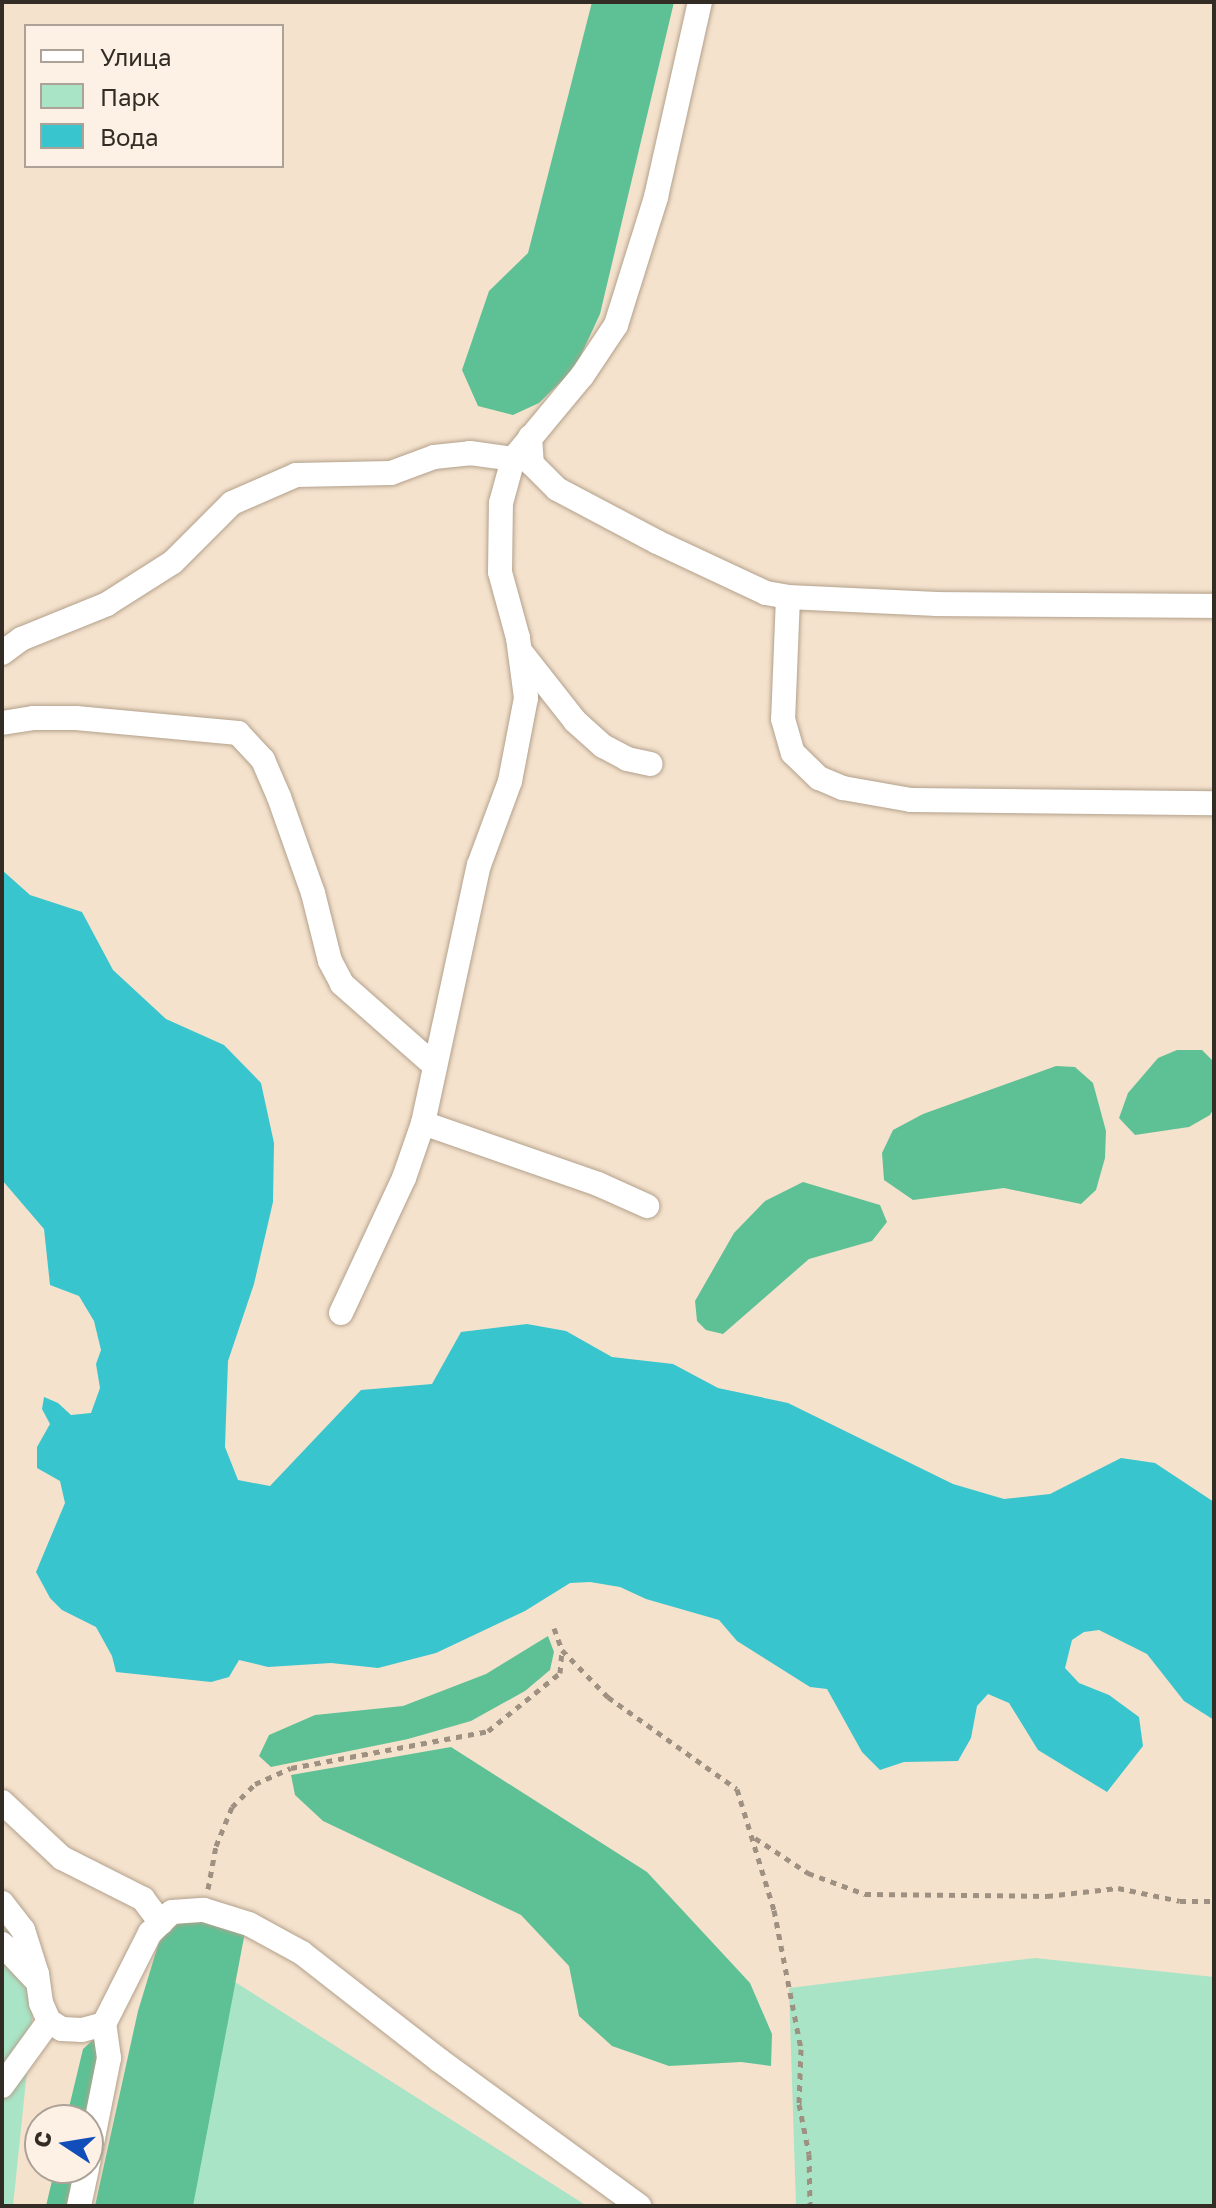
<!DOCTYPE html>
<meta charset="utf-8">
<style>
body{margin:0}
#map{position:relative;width:1216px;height:2208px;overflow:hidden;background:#f5e2cd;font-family:"Golos Text",sans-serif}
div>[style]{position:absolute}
.green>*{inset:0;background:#a9e4c6}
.forest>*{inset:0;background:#5ec195}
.water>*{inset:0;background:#39c5cd}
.path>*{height:5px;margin-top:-2.5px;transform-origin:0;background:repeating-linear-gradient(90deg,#9f9182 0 6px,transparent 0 12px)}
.roads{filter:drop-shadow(0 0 2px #b2a18c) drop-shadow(0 0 2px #b2a18c)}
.minor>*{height:24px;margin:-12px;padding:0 12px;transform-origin:12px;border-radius:12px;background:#fff}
span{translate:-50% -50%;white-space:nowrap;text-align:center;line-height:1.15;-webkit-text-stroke:7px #fcf1e4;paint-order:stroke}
.frame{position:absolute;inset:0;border:4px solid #332c24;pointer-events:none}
.legend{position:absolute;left:24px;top:24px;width:260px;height:144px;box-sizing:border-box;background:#fcf1e4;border:2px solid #aca297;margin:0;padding:10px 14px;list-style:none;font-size:24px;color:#332c24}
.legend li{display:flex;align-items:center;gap:16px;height:40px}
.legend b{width:40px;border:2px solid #aca297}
.north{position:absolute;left:24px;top:2104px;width:80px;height:80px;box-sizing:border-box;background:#fcf1e4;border:2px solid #aca297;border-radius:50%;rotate:282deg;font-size:22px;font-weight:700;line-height:32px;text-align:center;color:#332c24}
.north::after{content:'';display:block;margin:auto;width:28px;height:36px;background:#124eba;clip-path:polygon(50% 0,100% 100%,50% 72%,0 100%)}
</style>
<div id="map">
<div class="green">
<div style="clip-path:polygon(2px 1925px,37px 1974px,13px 2206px,2px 2206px)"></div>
<div style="clip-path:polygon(1035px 1958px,1214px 1977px,1214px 2206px,796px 2206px,789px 1988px)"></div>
<div style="clip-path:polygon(235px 1982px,587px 2206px,187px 2206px)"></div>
</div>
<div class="forest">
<div style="clip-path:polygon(592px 2px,674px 2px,600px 314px,575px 368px,539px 403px,513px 415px,478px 406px,462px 370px,489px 291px,528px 253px)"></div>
<div style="clip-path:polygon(1177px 1050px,1202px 1050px,1214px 1062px,1214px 1108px,1210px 1115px,1189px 1127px,1135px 1135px,1119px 1118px,1128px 1093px,1158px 1058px)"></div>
<div style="clip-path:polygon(1056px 1066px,1075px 1067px,1093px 1083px,1106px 1131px,1105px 1158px,1096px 1190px,1081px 1204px,1004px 1188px,913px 1200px,884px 1180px,882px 1153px,893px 1130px,923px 1114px)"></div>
<div style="clip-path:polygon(803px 1182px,880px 1205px,887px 1222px,872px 1241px,809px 1259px,723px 1334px,706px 1330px,697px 1321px,695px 1301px,734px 1233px,765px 1201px)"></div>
<div style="clip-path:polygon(548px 1636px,554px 1652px,550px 1670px,525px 1691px,471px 1721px,408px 1739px,271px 1767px,259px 1756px,269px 1735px,315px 1715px,403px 1706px,486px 1674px)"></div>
<div style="clip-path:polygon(451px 1747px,647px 1872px,750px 1983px,772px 2034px,771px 2066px,741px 2062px,669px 2066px,612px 2046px,579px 2016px,569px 1966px,521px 1915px,323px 1821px,295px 1795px,291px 1775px)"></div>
<div style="clip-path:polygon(182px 1918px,205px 1920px,245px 1932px,193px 2206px,95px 2206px,138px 2011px,158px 1945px,167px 1928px)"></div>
<div style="clip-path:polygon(94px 2039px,106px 2042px,88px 2120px,66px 2120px,83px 2049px)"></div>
<div style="clip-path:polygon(55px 2168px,81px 2168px,73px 2206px,46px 2206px)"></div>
</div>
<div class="water">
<div style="clip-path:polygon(2px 870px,30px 895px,82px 912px,113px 970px,166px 1019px,224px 1045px,261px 1083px,274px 1143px,273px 1202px,254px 1284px,228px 1361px,225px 1447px,238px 1480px,270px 1486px,361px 1390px,432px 1384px,461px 1332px,527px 1324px,566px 1331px,612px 1357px,673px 1364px,718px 1388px,788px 1403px,953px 1484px,1004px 1499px,1050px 1494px,1121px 1458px,1155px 1463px,1214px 1502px,1214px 1720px,1184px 1701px,1147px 1654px,1099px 1630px,1084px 1632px,1072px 1640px,1065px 1668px,1079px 1683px,1109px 1695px,1139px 1717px,1143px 1746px,1107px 1792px,1038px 1750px,1009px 1703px,988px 1694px,977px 1706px,971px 1738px,958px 1761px,904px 1762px,880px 1770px,862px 1752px,827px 1689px,810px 1687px,737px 1641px,719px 1620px,646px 1599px,620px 1587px,590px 1582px,570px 1583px,525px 1611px,436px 1653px,378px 1668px,331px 1663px,268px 1667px,239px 1660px,229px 1677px,211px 1682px,116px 1672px,112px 1656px,96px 1627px,62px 1610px,50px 1598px,36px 1572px,65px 1503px,60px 1481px,37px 1468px,37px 1447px,50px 1424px,42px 1409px,44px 1397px,58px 1403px,71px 1415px,91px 1413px,100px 1388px,96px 1364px,101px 1350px,94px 1321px,79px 1296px,50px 1285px,44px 1229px,2px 1180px)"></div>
</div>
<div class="path">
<div style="left:554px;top:1628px;width:23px;rotate:70deg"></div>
<div style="left:562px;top:1650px;width:66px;rotate:45.6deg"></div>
<div style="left:608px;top:1697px;width:158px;rotate:35.5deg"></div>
<div style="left:737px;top:1789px;width:127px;rotate:73deg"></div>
<div style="left:774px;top:1910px;width:142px;rotate:79deg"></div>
<div style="left:801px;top:2049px;width:55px;rotate:92.1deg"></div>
<div style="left:799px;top:2104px;width:51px;rotate:78.7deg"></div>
<div style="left:809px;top:2154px;width:52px;rotate:88.9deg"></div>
<div style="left:755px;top:1838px;width:64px;rotate:33.4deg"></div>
<div style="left:808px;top:1873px;width:61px;rotate:20.2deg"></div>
<div style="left:865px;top:1894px;width:182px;rotate:0.6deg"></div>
<div style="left:1047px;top:1896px;width:71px;rotate:-6.4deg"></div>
<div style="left:1118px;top:1888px;width:63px;rotate:11.8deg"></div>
<div style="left:1180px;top:1901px;width:34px"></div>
<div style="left:208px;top:1889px;width:44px;rotate:-79.5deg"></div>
<div style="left:216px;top:1846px;width:42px;rotate:-67.7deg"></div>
<div style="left:232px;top:1807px;width:33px;rotate:-45deg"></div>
<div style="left:255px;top:1784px;width:39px;rotate:-24deg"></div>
<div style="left:291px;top:1768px;width:200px;rotate:-10.6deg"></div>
<div style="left:488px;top:1731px;width:92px;rotate:-38.9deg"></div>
<div style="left:560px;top:1673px;width:23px;rotate:-85deg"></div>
</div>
<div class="roads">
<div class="minor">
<div style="left:530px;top:437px;width:27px;rotate:86deg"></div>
<div style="left:532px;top:464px;width:35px;rotate:45deg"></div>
<div style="left:557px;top:489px;width:113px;rotate:27.9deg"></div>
<div style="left:657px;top:542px;width:120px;rotate:25.1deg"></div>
<div style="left:766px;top:593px;width:22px;rotate:10deg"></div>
<div style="left:788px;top:597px;width:149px;rotate:2.7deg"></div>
<div style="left:937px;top:604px;width:277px;rotate:0.4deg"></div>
<div style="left:788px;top:597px;width:122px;rotate:92.3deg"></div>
<div style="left:783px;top:719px;width:35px;rotate:74deg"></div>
<div style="left:793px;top:753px;width:36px;rotate:44deg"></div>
<div style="left:819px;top:778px;width:26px;rotate:23deg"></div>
<div style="left:843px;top:788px;width:69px;rotate:10deg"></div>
<div style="left:911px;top:800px;width:303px;rotate:0.6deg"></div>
<div style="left:520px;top:651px;width:89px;rotate:51.8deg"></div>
<div style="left:575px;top:721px;width:38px;rotate:42deg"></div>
<div style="left:603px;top:746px;width:27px;rotate:28deg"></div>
<div style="left:627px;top:759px;width:24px;rotate:12deg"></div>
<div style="left:2px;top:653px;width:24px;rotate:-36deg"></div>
<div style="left:21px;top:639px;width:93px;rotate:-22.1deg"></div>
<div style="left:107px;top:604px;width:78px;rotate:-32.5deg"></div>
<div style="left:173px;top:562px;width:83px;rotate:-45deg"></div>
<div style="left:232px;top:503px;width:70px;rotate:-23.6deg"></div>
<div style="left:296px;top:475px;width:95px;rotate:-1.2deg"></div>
<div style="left:391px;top:473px;width:46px;rotate:-20.4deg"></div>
<div style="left:434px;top:457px;width:36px;rotate:-6deg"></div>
<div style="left:470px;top:453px;width:43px;rotate:7.9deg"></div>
<div style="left:2px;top:723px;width:31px;rotate:-9deg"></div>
<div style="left:33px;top:718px;width:43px"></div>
<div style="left:76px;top:718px;width:163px;rotate:5.3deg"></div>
<div style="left:238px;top:733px;width:37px;rotate:47deg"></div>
<div style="left:263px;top:760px;width:40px;rotate:66.6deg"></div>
<div style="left:279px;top:797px;width:102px;rotate:70.5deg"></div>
<div style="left:313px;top:893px;width:70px;rotate:76deg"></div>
<div style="left:330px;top:961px;width:26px;rotate:62deg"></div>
<div style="left:342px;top:984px;width:123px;rotate:41.4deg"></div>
<div style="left:423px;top:1123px;width:185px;rotate:19.2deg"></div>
<div style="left:598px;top:1184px;width:54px;rotate:24.2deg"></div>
<div style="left:341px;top:1313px;width:149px;rotate:-65deg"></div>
<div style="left:404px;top:1178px;width:58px;rotate:-70.9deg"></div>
<div style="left:423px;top:1123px;width:264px;rotate:-77.8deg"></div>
<div style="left:479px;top:865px;width:90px;rotate:-69.7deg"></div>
<div style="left:510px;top:781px;width:85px;rotate:-79.1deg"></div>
<div style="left:526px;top:698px;width:61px;rotate:-97.6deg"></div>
<div style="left:518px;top:638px;width:68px;rotate:-105.3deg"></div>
<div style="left:500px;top:572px;width:69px;rotate:-89.2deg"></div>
<div style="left:501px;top:503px;width:46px;rotate:-74.7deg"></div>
<div style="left:513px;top:459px;width:108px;rotate:-50.3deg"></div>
<div style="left:582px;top:376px;width:61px;rotate:-56.3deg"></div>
<div style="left:616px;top:325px;width:134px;rotate:-72.6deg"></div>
<div style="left:656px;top:197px;width:200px;rotate:-77.3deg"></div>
<div style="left:2px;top:1802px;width:82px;rotate:43deg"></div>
<div style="left:62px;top:1858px;width:91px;rotate:26.8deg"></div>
<div style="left:143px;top:1899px;width:30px;rotate:53deg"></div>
<div style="left:2px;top:1903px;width:34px;rotate:52deg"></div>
<div style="left:23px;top:1930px;width:46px;rotate:72.3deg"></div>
<div style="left:37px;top:1974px;width:29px;rotate:82deg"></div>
<div style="left:41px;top:2003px;width:20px;rotate:66deg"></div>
<div style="left:49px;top:2021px;width:15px;rotate:32deg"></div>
<div style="left:62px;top:2029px;width:20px;rotate:3deg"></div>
<div style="left:82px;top:2030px;width:23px;rotate:-15deg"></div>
<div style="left:2px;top:1944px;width:47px;rotate:46.7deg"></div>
<div style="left:2px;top:2086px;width:80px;rotate:-54.1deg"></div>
<div style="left:88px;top:2163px;width:107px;rotate:-78.7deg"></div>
<div style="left:109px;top:2058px;width:34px;rotate:-98deg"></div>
<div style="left:104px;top:2024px;width:102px;rotate:-63.2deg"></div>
<div style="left:150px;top:1933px;width:30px;rotate:-44deg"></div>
<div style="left:172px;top:1912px;width:32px;rotate:-4deg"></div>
<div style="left:204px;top:1910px;width:47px;rotate:17.3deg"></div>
<div style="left:249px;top:1924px;width:60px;rotate:28.7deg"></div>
<div style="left:302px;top:1953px;width:174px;rotate:38deg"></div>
<div style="left:439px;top:2060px;width:248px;rotate:36.1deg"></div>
<div style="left:79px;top:2206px;width:39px;rotate:-78deg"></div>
</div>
</div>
<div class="frame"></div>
<ul class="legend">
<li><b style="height:10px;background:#fff"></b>Улица</li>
<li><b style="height:22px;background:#a9e4c6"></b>Парк</li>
<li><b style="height:22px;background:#39c5cd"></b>Вода</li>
</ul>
<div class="north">С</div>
</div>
